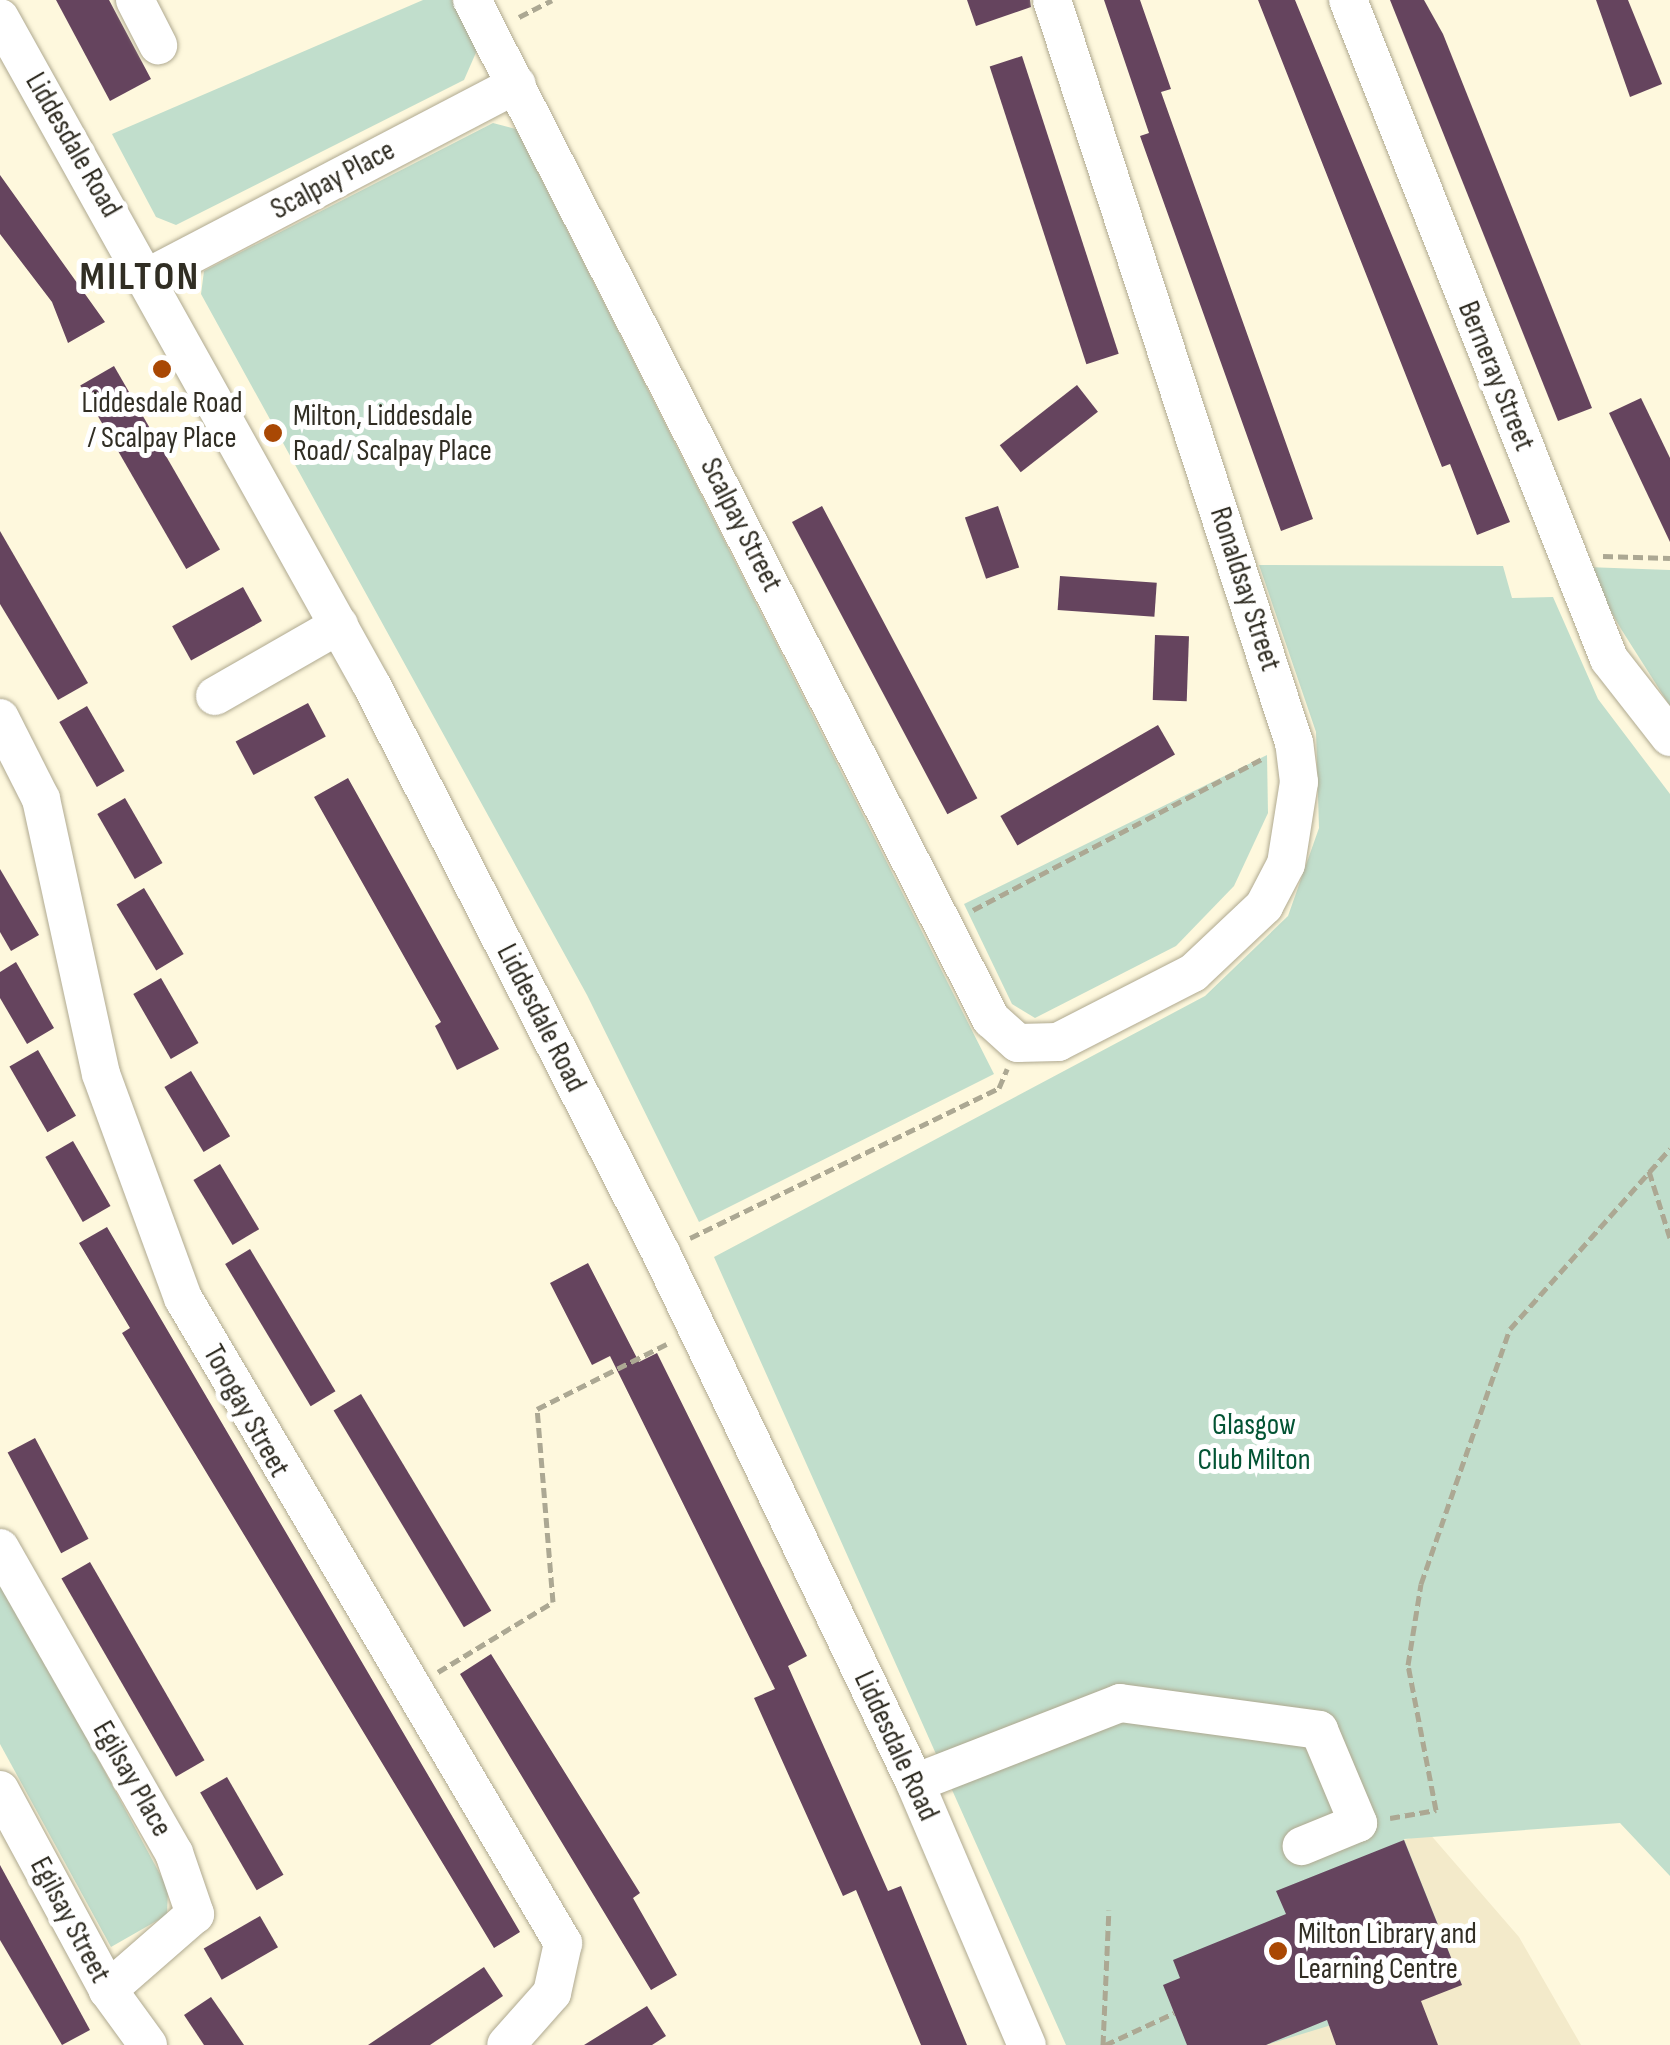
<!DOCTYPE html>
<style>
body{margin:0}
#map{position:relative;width:1670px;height:2045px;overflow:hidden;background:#fef8dd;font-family:"Sofia Sans Condensed",sans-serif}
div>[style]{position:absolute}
.built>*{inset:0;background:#f3eaca}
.green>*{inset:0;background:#c1decc}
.building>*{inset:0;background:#65445e;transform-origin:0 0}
.path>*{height:5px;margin-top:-2.5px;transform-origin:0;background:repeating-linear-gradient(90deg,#aca893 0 10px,transparent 0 15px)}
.roads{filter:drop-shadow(0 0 2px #afa990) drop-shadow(0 0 2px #afa990)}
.minor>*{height:38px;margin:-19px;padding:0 19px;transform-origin:19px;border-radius:19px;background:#fff}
.dots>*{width:28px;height:28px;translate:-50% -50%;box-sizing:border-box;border:5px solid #fff;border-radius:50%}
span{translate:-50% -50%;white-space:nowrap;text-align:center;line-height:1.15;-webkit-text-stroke:10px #fff;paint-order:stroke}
.street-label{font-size:30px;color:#312e24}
.poi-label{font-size:30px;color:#312e24}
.left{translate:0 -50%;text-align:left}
.park-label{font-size:30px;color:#035434}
.district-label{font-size:40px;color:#312e24;font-weight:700;letter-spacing:2.5px}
</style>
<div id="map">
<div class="built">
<div style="clip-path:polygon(1429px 1833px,1519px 1937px,1581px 2045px,1266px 2045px,1327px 2020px,1421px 2001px,1404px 1840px)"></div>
</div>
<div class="green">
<div style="clip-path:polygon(423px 0,452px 0,478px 48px,464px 80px,176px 225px,156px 217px,112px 134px)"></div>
<div style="clip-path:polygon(493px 123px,516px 129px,994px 1074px,699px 1222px,587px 995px,201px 294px,204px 271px)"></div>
<div style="clip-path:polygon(1259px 565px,1503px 566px,1512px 598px,1553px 597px,1598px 699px,1670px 794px,1670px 1876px,1620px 1823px,1404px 1839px,1462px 1985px,1266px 2045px,1066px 2045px,714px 1257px,1205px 996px,1288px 916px,1319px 828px,1316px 732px)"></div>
<div style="clip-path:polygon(1586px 567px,1670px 570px,1670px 706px,1621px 629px)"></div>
<div style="clip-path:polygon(1267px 755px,1268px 813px,1234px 886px,1176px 946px,1035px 1018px,1012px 1004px,964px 904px)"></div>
<div style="clip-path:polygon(0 1577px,168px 1889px,167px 1915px,111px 1947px,0 1744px)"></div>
</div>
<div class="building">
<div style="clip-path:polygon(56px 0,109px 0,151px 79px,110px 101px)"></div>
<div style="clip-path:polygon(967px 0,1030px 0,1031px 7px,976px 26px)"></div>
<div style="clip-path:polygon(1104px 0,1140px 0,1171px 89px,1161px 92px,1313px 519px,1281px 531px,1140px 136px,1149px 133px)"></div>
<div style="clip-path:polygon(1258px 0,1295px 0,1510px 522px,1477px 535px,1450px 464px,1442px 467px)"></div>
<div style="clip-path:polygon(1390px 0,1424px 0,1443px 34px,1592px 408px,1558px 421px)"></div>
<div style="clip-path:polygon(1596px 0,1628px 0,1662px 84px,1630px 97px)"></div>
<div style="left:1022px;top:56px;width:313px;height:34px;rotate:72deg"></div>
<div style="clip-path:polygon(0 175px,105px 322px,68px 343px,52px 302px,0 234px)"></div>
<div style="left:114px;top:366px;width:212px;height:39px;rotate:60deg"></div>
<div style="left:1077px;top:385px;width:34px;height:98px;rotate:52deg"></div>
<div style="clip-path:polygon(1641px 398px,1670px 458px,1670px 542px,1609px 413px)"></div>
<div style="left:822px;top:506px;width:331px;height:34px;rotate:62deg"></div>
<div style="left:998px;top:506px;width:65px;height:35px;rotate:71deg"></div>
<div style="clip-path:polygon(0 531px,88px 683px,58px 700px,0 604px)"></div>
<div style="left:1060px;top:576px;width:97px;height:34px;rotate:4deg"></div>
<div style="left:243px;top:587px;width:39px;height:81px;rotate:61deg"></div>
<div style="left:1155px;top:635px;width:34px;height:65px;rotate:2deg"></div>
<div style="left:308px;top:703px;width:38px;height:82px;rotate:62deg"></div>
<div style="left:87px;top:706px;width:75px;height:32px;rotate:60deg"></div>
<div style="left:1158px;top:725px;width:34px;height:182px;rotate:60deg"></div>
<div style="clip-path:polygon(348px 778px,499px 1049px,457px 1070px,435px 1026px,441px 1022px,314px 797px)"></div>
<div style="left:125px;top:798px;width:75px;height:32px;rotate:60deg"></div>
<div style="clip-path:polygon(0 869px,39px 935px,11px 951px,0 932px)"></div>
<div style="left:144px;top:888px;width:77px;height:32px;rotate:59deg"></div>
<div style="clip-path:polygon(16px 962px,54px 1028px,27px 1044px,0 998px,0 972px)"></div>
<div style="left:161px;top:978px;width:75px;height:32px;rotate:60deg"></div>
<div style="left:38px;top:1050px;width:76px;height:33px;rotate:60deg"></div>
<div style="left:191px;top:1071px;width:76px;height:31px;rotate:59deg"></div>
<div style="left:73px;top:1141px;width:75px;height:32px;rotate:60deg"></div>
<div style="left:220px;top:1164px;width:76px;height:31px;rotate:59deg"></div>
<div style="clip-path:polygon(107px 1227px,520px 1932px,494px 1948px,122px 1333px,130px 1328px,79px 1243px)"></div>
<div style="left:250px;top:1249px;width:166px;height:29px;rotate:59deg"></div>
<div style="clip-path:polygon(588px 1263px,639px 1362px,657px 1353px,807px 1656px,788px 1666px,888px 1891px,901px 1886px,967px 2045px,921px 2045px,856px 1890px,843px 1896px,754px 1698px,775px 1689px,610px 1356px,592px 1365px,550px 1283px)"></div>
<div style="left:361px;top:1394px;width:253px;height:32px;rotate:59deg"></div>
<div style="left:35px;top:1438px;width:114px;height:31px;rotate:62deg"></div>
<div style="left:90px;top:1562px;width:229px;height:33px;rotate:60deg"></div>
<div style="clip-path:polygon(491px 1654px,640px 1893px,633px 1898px,677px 1975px,651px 1990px,460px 1674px)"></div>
<div style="left:227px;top:1777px;width:113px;height:31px;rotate:60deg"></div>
<div style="clip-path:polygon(1404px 1840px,1462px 1985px,1421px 2001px,1438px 2045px,1336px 2045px,1327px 2020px,1266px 2045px,1187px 2045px,1163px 1985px,1180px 1978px,1173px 1960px,1286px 1914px,1276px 1891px)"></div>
<div style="clip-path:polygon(0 1865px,90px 2030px,62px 2045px,0 1940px)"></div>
<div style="left:260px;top:1916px;width:36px;height:65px;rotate:60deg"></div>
<div style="clip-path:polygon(484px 1967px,503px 1996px,430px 2045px,368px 2045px)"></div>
<div style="clip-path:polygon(211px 1997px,227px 2020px,244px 2045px,204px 2045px,184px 2015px)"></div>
<div style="clip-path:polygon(647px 2006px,666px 2036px,652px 2045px,584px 2045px)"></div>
</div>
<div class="path">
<div style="left:519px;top:17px;width:37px;rotate:-27deg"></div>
<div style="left:1603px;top:556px;width:67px;rotate:1.7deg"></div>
<div style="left:973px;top:910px;width:328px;rotate:-27.6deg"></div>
<div style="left:1649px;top:1171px;width:70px;rotate:72.6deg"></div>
<div style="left:690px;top:1238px;width:343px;rotate:-25.9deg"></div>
<div style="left:999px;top:1088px;width:21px;rotate:-67deg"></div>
<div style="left:438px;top:1672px;width:135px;rotate:-31.3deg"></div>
<div style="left:553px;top:1602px;width:194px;rotate:-94.7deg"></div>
<div style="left:537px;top:1409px;width:145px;rotate:-26.6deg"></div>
<div style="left:1390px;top:1818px;width:47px;rotate:-9.9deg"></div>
<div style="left:1436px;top:1810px;width:148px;rotate:-100.9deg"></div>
<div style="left:1408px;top:1665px;width:82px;rotate:-80.9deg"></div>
<div style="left:1421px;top:1584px;width:270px;rotate:-70.8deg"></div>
<div style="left:1510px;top:1329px;width:241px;rotate:-48.4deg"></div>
<div style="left:1103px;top:2045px;width:135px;rotate:-87.5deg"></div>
<div style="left:1105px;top:2045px;width:76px;rotate:-24.9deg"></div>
</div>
<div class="roads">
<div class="minor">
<div style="left:135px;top:0;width:51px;rotate:62.9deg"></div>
<div style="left:472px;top:0;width:1144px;rotate:63.01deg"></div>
<div style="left:991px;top:1019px;width:36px;rotate:42deg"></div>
<div style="left:1018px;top:1043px;width:40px;rotate:-1.4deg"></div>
<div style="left:1058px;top:1042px;width:152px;rotate:-27.1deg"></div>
<div style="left:1193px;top:973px;width:98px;rotate:-43.3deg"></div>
<div style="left:1264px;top:906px;width:47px;rotate:-62.4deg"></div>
<div style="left:1286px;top:864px;width:83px;rotate:-81deg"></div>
<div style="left:1299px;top:782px;width:39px;rotate:-97deg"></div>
<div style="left:1294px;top:743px;width:781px;rotate:-108.04deg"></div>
<div style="left:1348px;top:0;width:709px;rotate:68.39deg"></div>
<div style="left:1609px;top:659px;width:99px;rotate:52deg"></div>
<div style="left:0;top:18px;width:762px;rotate:60.88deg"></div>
<div style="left:371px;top:684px;width:639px;rotate:62.99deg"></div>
<div style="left:661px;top:1253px;width:588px;rotate:64.39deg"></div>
<div style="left:915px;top:1783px;width:285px;rotate:66.9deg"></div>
<div style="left:148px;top:277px;width:416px;rotate:-27.6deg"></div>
<div style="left:215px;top:696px;width:143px;rotate:-29.8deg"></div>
<div style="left:0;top:718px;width:91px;rotate:63.2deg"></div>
<div style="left:41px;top:799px;width:281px;rotate:77.7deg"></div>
<div style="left:101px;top:1074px;width:239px;rotate:69.9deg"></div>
<div style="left:183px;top:1298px;width:749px;rotate:59.5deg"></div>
<div style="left:563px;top:1943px;width:51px;rotate:102.4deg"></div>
<div style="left:552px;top:1993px;width:69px;rotate:131.5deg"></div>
<div style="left:0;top:1548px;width:351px;rotate:60.3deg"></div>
<div style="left:174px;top:1853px;width:65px;rotate:71deg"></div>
<div style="left:195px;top:1914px;width:116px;rotate:138.9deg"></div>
<div style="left:915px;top:1783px;width:220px;rotate:-21.3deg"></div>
<div style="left:1120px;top:1703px;width:201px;rotate:7.7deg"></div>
<div style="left:1319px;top:1730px;width:101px;rotate:67.2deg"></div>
<div style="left:1358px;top:1823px;width:61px;rotate:157.7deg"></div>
<div style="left:0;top:1790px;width:227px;rotate:61.6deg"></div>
<div style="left:108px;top:1990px;width:68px;rotate:54deg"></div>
</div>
</div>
<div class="dots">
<div style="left:162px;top:369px;background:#a94804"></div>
<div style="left:273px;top:433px;background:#a94804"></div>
<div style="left:1278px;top:1951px;background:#a94804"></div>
</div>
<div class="street-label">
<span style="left:73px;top:145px;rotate:60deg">Liddesdale Road</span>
<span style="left:333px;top:180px;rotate:-28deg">Scalpay Place</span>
<span style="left:1496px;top:376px;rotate:68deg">Berneray Street</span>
<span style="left:741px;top:525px;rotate:63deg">Scalpay Street</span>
<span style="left:1245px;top:589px;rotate:72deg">Ronaldsay Street</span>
<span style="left:541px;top:1018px;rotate:63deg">Liddesdale Road</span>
<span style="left:246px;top:1411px;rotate:61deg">Torogay Street</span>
<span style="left:896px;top:1746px;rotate:65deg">Liddesdale Road</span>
<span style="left:132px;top:1779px;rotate:60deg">Egilsay Place</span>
<span style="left:70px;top:1920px;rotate:62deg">Egilsay Street</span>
</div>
<div class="poi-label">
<span style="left:162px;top:420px">Liddesdale Road<br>/ Scalpay Place</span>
<span class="left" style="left:293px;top:433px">Milton, Liddesdale<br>Road/ Scalpay Place</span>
<span class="left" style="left:1298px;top:1951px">Milton Library and<br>Learning Centre</span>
</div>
<div class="park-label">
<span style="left:1254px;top:1442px">Glasgow<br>Club Milton</span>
</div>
<div class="district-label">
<span style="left:140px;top:277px">MILTON</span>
</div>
</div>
